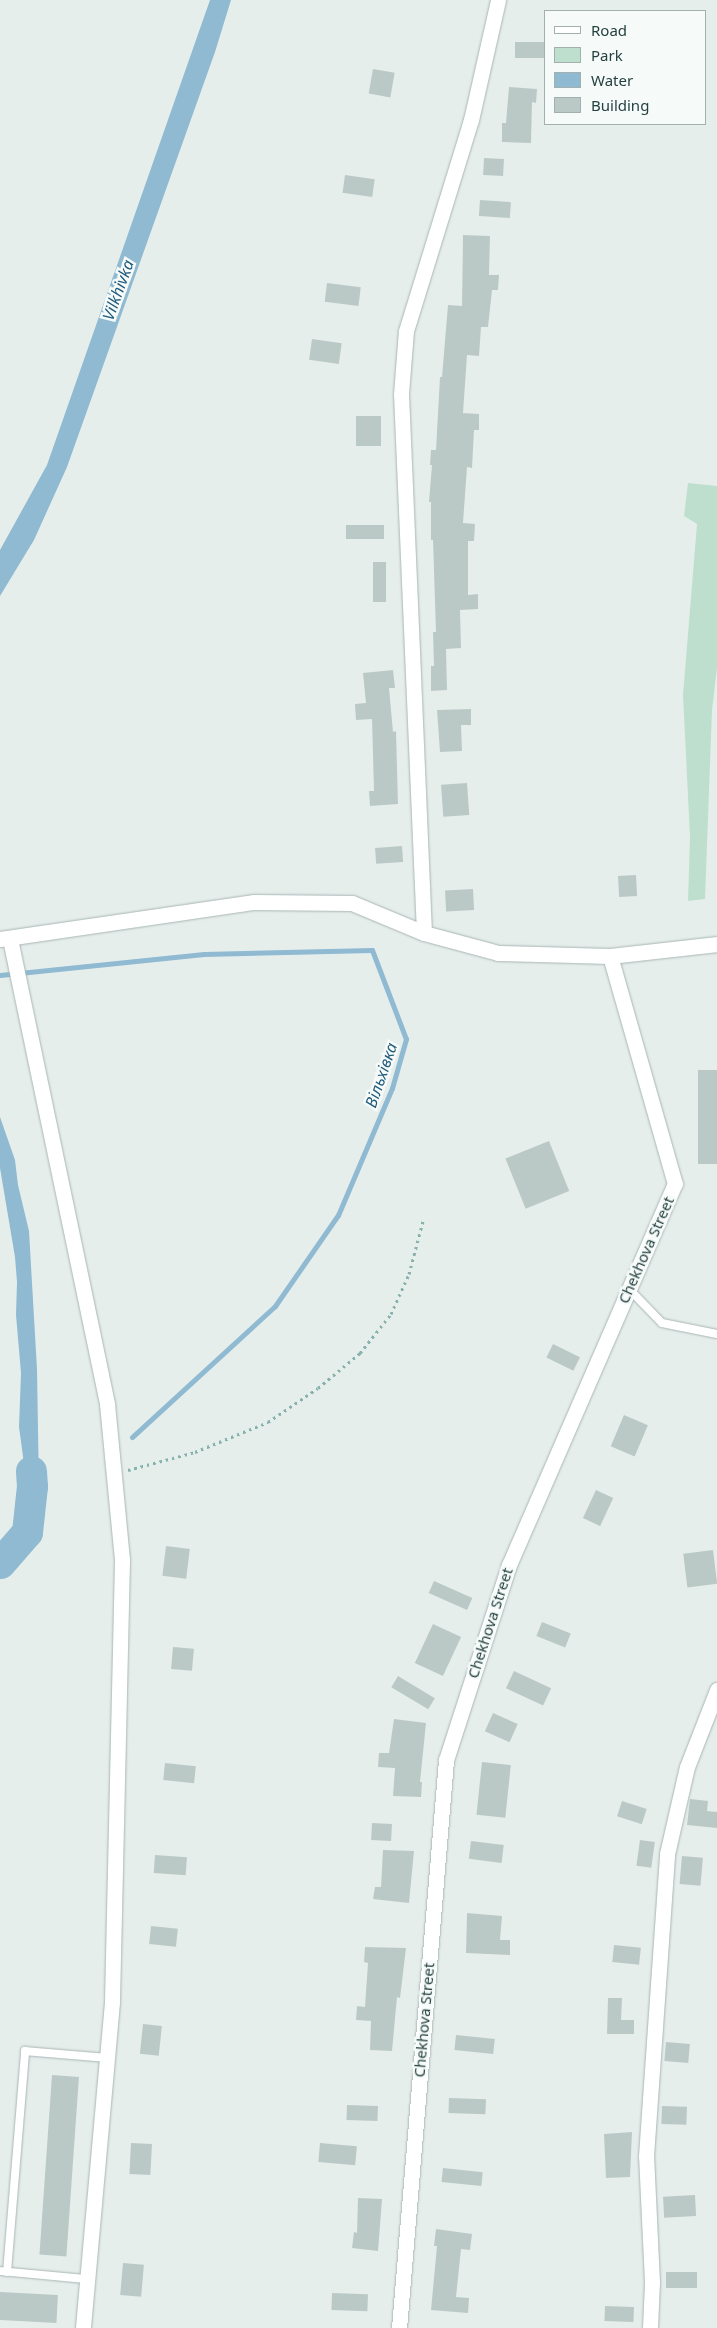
<!DOCTYPE html>
<meta charset="utf-8">
<style>
body{margin:0}
#map{position:relative;width:717px;height:2328px;overflow:hidden;background:#e6eeec;font-family:"Noto Sans",sans-serif}
div>[style]{position:absolute}
.green>*{inset:0;background:#bfdfce}
.water>*{inset:0;background:#8fbad2}
.stream>*{height:5px;margin:-2.5px;padding:0 2.5px;transform-origin:2.5px;border-radius:2.5px;background:#8fbad2}
.river>*{height:31px;margin:-15.5px;padding:0 15.5px;transform-origin:15.5px;border-radius:15.5px;background:#8fbad2}
.building>*{inset:0;background:#bbc9c6;transform-origin:0 0}
.path>*{height:3px;margin-top:-1.5px;transform-origin:0;background:repeating-linear-gradient(90deg,#87b1ac 0 2.5px,transparent 0 6.5px)}
.roads{filter:drop-shadow(0 0 1px #a8b6b5) drop-shadow(0 0 1px #a8b6b5)}
.lane>*{height:8px;margin:-4px;padding:0 4px;transform-origin:4px;border-radius:4px;background:#fff}
.street>*{height:15px;margin:-7.5px;padding:0 7.5px;transform-origin:7.5px;border-radius:7.5px;background:#fff}
.secondary>*{height:15px;margin:-7.5px;padding:0 7.5px;transform-origin:7.5px;border-radius:7.5px;background:#fff}
span{translate:-50% -50%;white-space:nowrap;text-align:center;line-height:1.15;-webkit-text-stroke:5px #f6fbf9;paint-order:stroke}
.street-label{font-size:15px;color:#24403f}
.water-label{font-size:16px;color:#1f5a7c;font-style:italic}
.legend{position:absolute;left:544px;top:10px;width:162px;height:115px;box-sizing:border-box;background:#f6fbf9;border:1px solid #a2b0af;margin:0;padding:6px 9px;list-style:none;font-size:15px;color:#24403f}
.legend li{display:flex;align-items:center;gap:10px;height:25px}
.legend b{width:25px;border:1px solid #a2b0af}
</style>
<div id="map">
<div class="green">
<div style="clip-path:polygon(688px 483px,717px 486px,717px 667px,712px 711px,705px 899px,688px 901px,690px 837px,683px 695px,697px 524px,684px 516px)"></div>
</div>
<div class="water">
<div style="clip-path:polygon(210px 0,231px 0,215px 52px,67px 467px,34px 540px,0 596px,0 550px,47px 465px)"></div>
<div style="clip-path:polygon(0 1117px,15px 1160px,18px 1185px,29px 1231px,37px 1369px,39px 1489px,36px 1515px,24px 1512px,25px 1471px,19px 1427px,21px 1373px,16px 1315px,17px 1282px,15px 1257px,0 1168px)"></div>
</div>
<div class="stream">
<div style="left:0;top:975px;width:205px;rotate:-5.9deg"></div>
<div style="left:204px;top:954px;width:168px;rotate:-1.4deg"></div>
<div style="left:372px;top:950px;width:95px;rotate:69.1deg"></div>
<div style="left:406px;top:1039px;width:51px;rotate:105.9deg"></div>
<div style="left:392px;top:1088px;width:138px;rotate:113deg"></div>
<div style="left:338px;top:1215px;width:111px;rotate:124.7deg"></div>
<div style="left:275px;top:1306px;width:194px;rotate:137.5deg"></div>
</div>
<div class="river">
<div style="left:0;top:1563px;width:41px;rotate:-48.9deg"></div>
<div style="left:27px;top:1532px;width:46px;rotate:-83.8deg"></div>
<div style="left:32px;top:1486px;width:15px;rotate:-94deg"></div>
</div>
<div class="building">
<div style="left:515px;top:42px;width:31px;height:16px"></div>
<div style="left:373px;top:69px;width:22px;height:25px;rotate:10deg"></div>
<div style="clip-path:polygon(509px 87px,537px 89px,536px 103px,532px 102px,531px 143px,502px 142px,502px 123px,506px 123px)"></div>
<div style="left:484px;top:158px;width:20px;height:17px;rotate:3deg"></div>
<div style="left:345px;top:175px;width:30px;height:18px;rotate:8deg"></div>
<div style="left:480px;top:200px;width:31px;height:16px;rotate:4deg"></div>
<div style="clip-path:polygon(463px 235px,490px 236px,489px 275px,499px 275px,498px 290px,492px 290px,488px 327px,481px 327px,479px 356px,467px 355px,463px 413px,479px 414px,479px 430px,474px 430px,472px 468px,467px 467px,463px 523px,475px 524px,474px 541px,468px 541px,468px 595px,478px 594px,478px 609px,460px 610px,461px 648px,446px 649px,447px 690px,431px 691px,431px 666px,434px 666px,433px 632px,436px 632px,433px 540px,431px 540px,431px 502px,429px 502px,432px 465px,430px 465px,431px 450px,436px 450px,440px 377px,442px 377px,448px 305px,462px 306px)"></div>
<div style="left:327px;top:283px;width:34px;height:19px;rotate:7deg"></div>
<div style="left:312px;top:339px;width:30px;height:21px;rotate:8deg"></div>
<div style="left:356px;top:416px;width:25px;height:30px"></div>
<div style="left:384px;top:525px;width:14px;height:38px;rotate:90deg"></div>
<div style="left:373px;top:562px;width:13px;height:40px"></div>
<div style="clip-path:polygon(393px 670px,395px 688px,389px 688px,393px 732px,396px 731px,398px 804px,370px 806px,369px 791px,374px 791px,372px 719px,356px 720px,355px 704px,366px 703px,363px 673px)"></div>
<div style="clip-path:polygon(471px 709px,471px 725px,461px 725px,462px 751px,440px 752px,437px 710px)"></div>
<div style="left:467px;top:783px;width:32px;height:26px;rotate:86deg"></div>
<div style="left:402px;top:846px;width:16px;height:27px;rotate:86deg"></div>
<div style="left:636px;top:875px;width:21px;height:18px;rotate:87deg"></div>
<div style="left:473px;top:889px;width:21px;height:28px;rotate:87deg"></div>
<div style="left:698px;top:1070px;width:19px;height:94px"></div>
<div style="left:549px;top:1141px;width:54px;height:47px;rotate:68deg"></div>
<div style="left:553px;top:1344px;width:30px;height:15px;rotate:26deg"></div>
<div style="left:624px;top:1415px;width:26px;height:34px;rotate:23deg"></div>
<div style="left:596px;top:1490px;width:19px;height:31px;rotate:25deg"></div>
<div style="left:166px;top:1546px;width:24px;height:30px;rotate:7deg"></div>
<div style="left:713px;top:1550px;width:34px;height:30px;rotate:83deg"></div>
<div style="left:434px;top:1581px;width:42px;height:13px;rotate:24deg"></div>
<div style="left:542px;top:1622px;width:31px;height:15px;rotate:22deg"></div>
<div style="left:433px;top:1624px;width:31px;height:43px;rotate:25deg"></div>
<div style="left:173px;top:1647px;width:21px;height:22px;rotate:5deg"></div>
<div style="left:514px;top:1671px;width:41px;height:19px;rotate:25deg"></div>
<div style="left:398px;top:1676px;width:43px;height:13px;rotate:31deg"></div>
<div style="left:493px;top:1713px;width:27px;height:20px;rotate:24deg"></div>
<div style="clip-path:polygon(394px 1719px,426px 1723px,420px 1782px,422px 1782px,421px 1797px,393px 1796px,395px 1768px,378px 1767px,379px 1753px,389px 1753px)"></div>
<div style="left:482px;top:1762px;width:29px;height:53px;rotate:6deg"></div>
<div style="left:165px;top:1763px;width:31px;height:17px;rotate:6deg"></div>
<div style="clip-path:polygon(690px 1799px,708px 1801px,707px 1811px,717px 1812px,717px 1828px,687px 1825px)"></div>
<div style="left:622px;top:1801px;width:26px;height:16px;rotate:18deg"></div>
<div style="left:372px;top:1823px;width:20px;height:17px;rotate:3deg"></div>
<div style="left:640px;top:1840px;width:15px;height:26px;rotate:8deg"></div>
<div style="left:471px;top:1841px;width:33px;height:18px;rotate:7deg"></div>
<div style="clip-path:polygon(383px 1850px,414px 1851px,409px 1903px,373px 1899px,375px 1887px,381px 1887px)"></div>
<div style="left:155px;top:1855px;width:32px;height:18px;rotate:4deg"></div>
<div style="left:682px;top:1856px;width:21px;height:28px;rotate:5deg"></div>
<div style="clip-path:polygon(467px 1913px,502px 1916px,500px 1940px,510px 1940px,510px 1955px,466px 1953px)"></div>
<div style="left:151px;top:1926px;width:27px;height:18px;rotate:6deg"></div>
<div style="left:614px;top:1945px;width:27px;height:17px;rotate:6deg"></div>
<div style="clip-path:polygon(365px 1947px,406px 1948px,400px 1998px,397px 1997px,392px 2051px,370px 2050px,371px 2021px,356px 2020px,357px 2006px,365px 2007px,368px 1963px,364px 1962px)"></div>
<div style="clip-path:polygon(608px 1998px,622px 1998px,621px 2020px,634px 2020px,634px 2034px,607px 2034px)"></div>
<div style="left:143px;top:2024px;width:19px;height:30px;rotate:6deg"></div>
<div style="left:456px;top:2035px;width:39px;height:15px;rotate:6deg"></div>
<div style="left:666px;top:2042px;width:24px;height:19px;rotate:5deg"></div>
<div style="left:52px;top:2075px;width:27px;height:180px;rotate:4deg"></div>
<div style="left:449px;top:2098px;width:37px;height:15px;rotate:2deg"></div>
<div style="left:347px;top:2105px;width:31px;height:15px;rotate:2deg"></div>
<div style="left:662px;top:2106px;width:25px;height:18px;rotate:2deg"></div>
<div style="clip-path:polygon(632px 2132px,630px 2177px,606px 2178px,604px 2134px)"></div>
<div style="left:131px;top:2143px;width:21px;height:31px;rotate:3deg"></div>
<div style="left:320px;top:2143px;width:37px;height:19px;rotate:5deg"></div>
<div style="left:443px;top:2168px;width:40px;height:14px;rotate:6deg"></div>
<div style="left:695px;top:2195px;width:21px;height:32px;rotate:87deg"></div>
<div style="clip-path:polygon(358px 2198px,382px 2199px,378px 2251px,352px 2248px,354px 2232px,357px 2233px)"></div>
<div style="clip-path:polygon(436px 2229px,472px 2234px,470px 2250px,461px 2249px,456px 2297px,469px 2298px,468px 2313px,431px 2310px,437px 2246px,434px 2246px)"></div>
<div style="left:123px;top:2263px;width:21px;height:32px;rotate:5deg"></div>
<div style="left:697px;top:2272px;width:16px;height:31px;rotate:90deg"></div>
<div style="left:0;top:2292px;width:58px;height:28px;rotate:3deg"></div>
<div style="left:332px;top:2293px;width:36px;height:17px;rotate:2deg"></div>
<div style="left:605px;top:2306px;width:29px;height:15px;rotate:2deg"></div>
</div>
<div class="path">
<div style="left:128px;top:1470px;width:69px;rotate:-15deg"></div>
<div style="left:195px;top:1452px;width:79px;rotate:-22.3deg"></div>
<div style="left:268px;top:1422px;width:60px;rotate:-34.2deg"></div>
<div style="left:318px;top:1388px;width:55px;rotate:-39.8deg"></div>
<div style="left:360px;top:1353px;width:50px;rotate:-51.5deg"></div>
<div style="left:391px;top:1314px;width:44px;rotate:-65.8deg"></div>
<div style="left:409px;top:1274px;width:55px;rotate:-75.2deg"></div>
</div>
<div class="roads">
<div class="lane">
<div style="left:629px;top:1289px;width:47px;rotate:45.9deg"></div>
<div style="left:662px;top:1323px;width:56px;rotate:11.3deg"></div>
<div style="left:0;top:2271px;width:87px;rotate:5.3deg"></div>
<div style="left:7px;top:2272px;width:222px;rotate:-85.3deg"></div>
<div style="left:25px;top:2051px;width:82px;rotate:4.9deg"></div>
</div>
<div class="street">
<div style="left:424px;top:933px;width:539px;rotate:-92.44deg"></div>
<div style="left:401px;top:394px;width:63px;rotate:-85.5deg"></div>
<div style="left:406px;top:331px;width:221px;rotate:-72.9deg"></div>
<div style="left:471px;top:120px;width:123px;rotate:-77.3deg"></div>
<div style="left:10px;top:939px;width:475px;rotate:78.2deg"></div>
<div style="left:107px;top:1404px;width:157px;rotate:84.5deg"></div>
<div style="left:122px;top:1560px;width:442px;rotate:91.3deg"></div>
<div style="left:112px;top:2002px;width:327px;rotate:95.1deg"></div>
<div style="left:399px;top:2328px;width:570px;rotate:-85.27deg"></div>
<div style="left:446px;top:1760px;width:205px;rotate:-72.1deg"></div>
<div style="left:509px;top:1565px;width:416px;rotate:-66.5deg"></div>
<div style="left:675px;top:1184px;width:237px;rotate:-105.9deg"></div>
<div style="left:650px;top:2328px;width:46px;rotate:-87.5deg"></div>
<div style="left:652px;top:2282px;width:126px;rotate:-92.7deg"></div>
<div style="left:646px;top:2156px;width:303px;rotate:-86deg"></div>
<div style="left:667px;top:1854px;width:89px;rotate:-77.1deg"></div>
<div style="left:687px;top:1767px;width:83px;rotate:-68.7deg"></div>
</div>
<div class="secondary">
<div style="left:0;top:939px;width:257px;rotate:-8.3deg"></div>
<div style="left:254px;top:902px;width:98px;rotate:0.6deg"></div>
<div style="left:352px;top:903px;width:78px;rotate:22.6deg"></div>
<div style="left:424px;top:933px;width:77px;rotate:15.1deg"></div>
<div style="left:498px;top:953px;width:112px;rotate:1.5deg"></div>
<div style="left:610px;top:956px;width:108px;rotate:-6.4deg"></div>
</div>
</div>
<div class="street-label">
<span style="left:646px;top:1250px;rotate:-66deg">Chekhova Street</span>
<span style="left:490px;top:1623px;rotate:-72deg">Chekhova Street</span>
<span style="left:424px;top:2020px;rotate:-85deg">Chekhova Street</span>
</div>
<div class="water-label">
<span style="left:118px;top:290px;rotate:-70deg">Vilkhivka</span>
<span style="left:381px;top:1075px;rotate:-71deg">Вільхівка</span>
</div>
<ul class="legend">
<li><b style="height:6px;background:#fff"></b>Road</li>
<li><b style="height:14px;background:#bfdfce"></b>Park</li>
<li><b style="height:14px;background:#8fbad2"></b>Water</li>
<li><b style="height:14px;background:#bbc9c6"></b>Building</li>
</ul>
</div>
